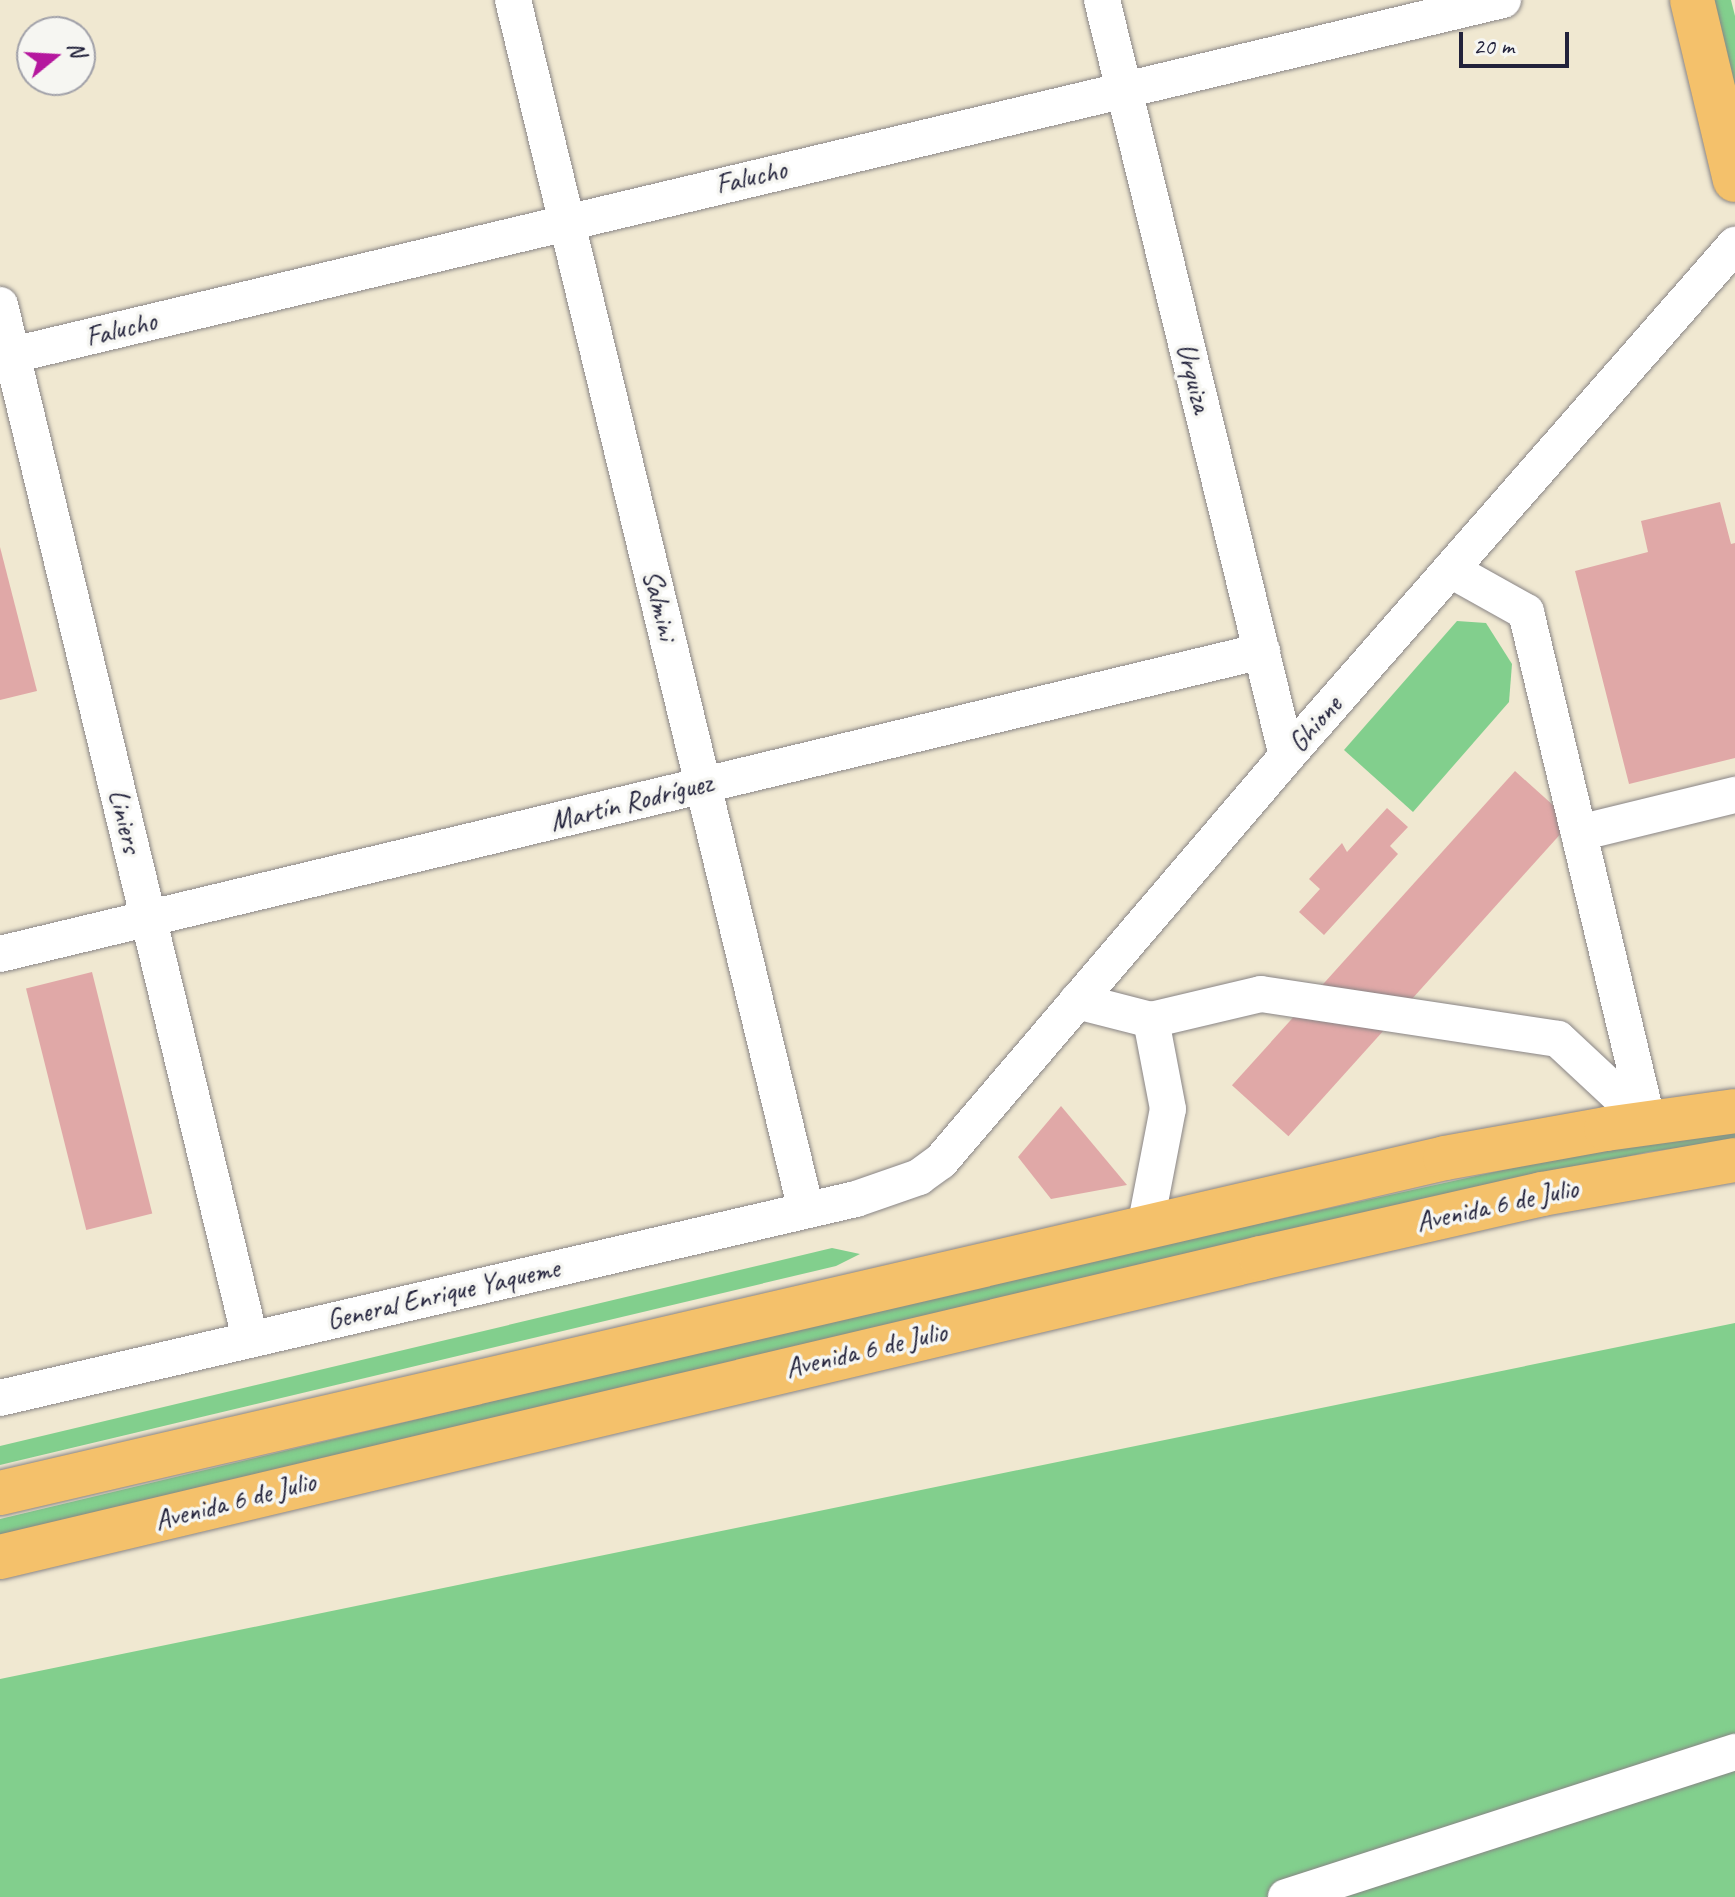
<!DOCTYPE html>
<meta charset="utf-8">
<style>
body{margin:0}
#map{position:relative;width:1735px;height:1897px;overflow:hidden;background:#f0e8d1;font-family:Caveat,sans-serif}
div>[style]{position:absolute}
.green>*{inset:0;background:#82cf8d}
.building>*{inset:0;background:#e0a8a7;transform-origin:0 0}
.roads{filter:drop-shadow(0 0 2px #898586) drop-shadow(0 0 2px #898586)}
.minor>*{height:36px;margin:-18px;padding:0 18px;transform-origin:18px;border-radius:18px;background:#fff}
.major>*{height:44px;margin:-22px;padding:0 22px;transform-origin:22px;border-radius:22px;background:#f4c16b}
span{translate:-50% -50%;white-space:nowrap;text-align:center;line-height:1.15;-webkit-text-stroke:7px #f6f6f2;paint-order:stroke}
.street-label{font-size:28px;color:#22223b}
.north{position:absolute;left:16px;top:16px;width:80px;height:80px;box-sizing:border-box;background:#f6f6f2;border:2px solid #a1a1a9;border-radius:50%;rotate:72deg;font-size:22px;font-weight:700;line-height:32px;text-align:center;color:#22223b}
.north::after{content:'';display:block;margin:auto;width:28px;height:36px;background:#b5179e;clip-path:polygon(50% 0,100% 100%,50% 72%,0 100%)}
.scale{position:absolute;left:1459px;top:32px;width:110px;height:36px;box-sizing:border-box;border:4px solid #22223b;border-top:0;padding-left:10px;font-size:24px;line-height:28px;white-space:nowrap;color:#22223b;-webkit-text-stroke:6px #f6f6f2;paint-order:stroke}
</style>
<div id="map">
<div class="green">
<div style="clip-path:polygon(1711px 0,1731px 0,1735px 16px,1735px 95px)"></div>
<div style="clip-path:polygon(1457px 621px,1486px 623px,1512px 664px,1509px 702px,1413px 812px,1344px 750px)"></div>
<div style="clip-path:polygon(1735px 1129px,1735px 1140px,1648px 1152px,974px 1305px,0 1539px,0 1519px,970px 1287px,1645px 1139px)"></div>
<div style="clip-path:polygon(832px 1248px,860px 1254px,836px 1266px,0 1465px,0 1446px)"></div>
<div style="clip-path:polygon(1735px 1323px,1735px 1897px,0 1897px,0 1679px)"></div>
</div>
<div class="building">
<div style="clip-path:polygon(1720px 502px,1731px 544px,1735px 543px,1735px 758px,1629px 784px,1575px 571px,1648px 552px,1641px 521px)"></div>
<div style="clip-path:polygon(0 547px,37px 691px,0 700px)"></div>
<div style="left:1515px;top:771px;width:76px;height:423px;rotate:42deg"></div>
<div style="clip-path:polygon(1387px 808px,1408px 827px,1390px 846px,1398px 854px,1324px 935px,1299px 912px,1320px 889px,1309px 879px,1342px 843px,1347px 852px)"></div>
<div style="left:92px;top:972px;width:249px;height:68px;rotate:76deg"></div>
<div style="clip-path:polygon(1061px 1106px,1127px 1185px,1051px 1199px,1018px 1157px)"></div>
</div>
<div class="roads">
<div class="minor">
<div style="left:513px;top:0;width:1245px;rotate:76.39deg"></div>
<div style="left:1102px;top:0;width:778px;rotate:76.25deg"></div>
<div style="left:0;top:305px;width:1063px;rotate:76.4deg"></div>
<div style="left:0;top:358px;width:1545px;rotate:-13.4deg"></div>
<div style="left:1451px;top:570px;width:86px;rotate:29.2deg"></div>
<div style="left:1526px;top:612px;width:525px;rotate:76.57deg"></div>
<div style="left:1579px;top:833px;width:161px;rotate:-13.7deg"></div>
<div style="left:0;top:954px;width:1298px;rotate:-13.5deg"></div>
<div style="left:1077px;top:1001px;width:76px;rotate:14.4deg"></div>
<div style="left:1151px;top:1020px;width:113px;rotate:-13.3deg"></div>
<div style="left:1261px;top:994px;width:300px;rotate:8.6deg"></div>
<div style="left:1558px;top:1039px;width:123px;rotate:43deg"></div>
<div style="left:1145px;top:1228px;width:121px;rotate:-79.1deg"></div>
<div style="left:1168px;top:1109px;width:91px;rotate:-100.8deg"></div>
<div style="left:0;top:1398px;width:879px;rotate:-13.09deg"></div>
<div style="left:856px;top:1199px;width:67px;rotate:-19.2deg"></div>
<div style="left:919px;top:1177px;width:27px;rotate:-36deg"></div>
<div style="left:941px;top:1161px;width:533px;rotate:-49.49deg"></div>
<div style="left:1287px;top:756px;width:680px;rotate:-48.76deg"></div>
<div style="left:1286px;top:1897px;width:472px;rotate:-17.9deg"></div>
</div>
<div class="major">
<div style="left:1692px;top:0;width:185px;rotate:76.6deg"></div>
<div style="left:0;top:1493px;width:1483px;rotate:-13.05deg"></div>
<div style="left:1445px;top:1158px;width:164px;rotate:-10.2deg"></div>
<div style="left:1606px;top:1129px;width:130px;rotate:-7.9deg"></div>
<div style="left:0;top:1557px;width:1296px;rotate:-13.34deg"></div>
<div style="left:1261px;top:1258px;width:288px;rotate:-12.8deg"></div>
<div style="left:1542px;top:1194px;width:196px;rotate:-10deg"></div>
</div>
</div>
<div class="street-label">
<span style="left:751px;top:177px;rotate:-13deg">Falucho</span>
<span style="left:121px;top:329px;rotate:-14deg">Falucho</span>
<span style="left:1194px;top:378px;rotate:76deg">Urquiza</span>
<span style="left:660px;top:605px;rotate:77deg">Salmini</span>
<span style="left:1315px;top:724px;rotate:-49deg">Ghione</span>
<span style="left:631px;top:802px;rotate:-14deg">Martín Rodríguez</span>
<span style="left:125px;top:821px;rotate:76deg">Liniers</span>
<span style="left:1497px;top:1205px;rotate:-12deg">Avenida 6 de Julio</span>
<span style="left:443px;top:1294px;rotate:-13deg">General Enrique Yaqueme</span>
<span style="left:866px;top:1350px;rotate:-13deg">Avenida 6 de Julio</span>
<span style="left:235px;top:1501px;rotate:-14deg">Avenida 6 de Julio</span>
</div>
<div class="north">N</div>
<div class="scale">20 m</div>
</div>
